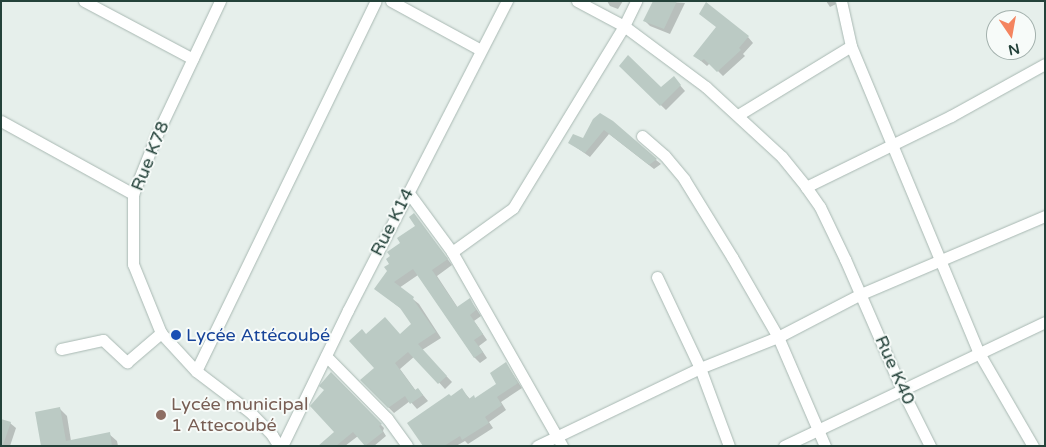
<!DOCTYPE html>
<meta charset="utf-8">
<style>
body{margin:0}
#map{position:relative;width:1046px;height:447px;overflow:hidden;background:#e6efeb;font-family:"Varela Round",sans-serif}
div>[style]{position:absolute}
.shadow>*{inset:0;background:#0003}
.building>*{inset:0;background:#bbcac4}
.roads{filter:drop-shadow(0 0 1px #a8b8b2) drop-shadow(0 0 1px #a8b8b2)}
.minor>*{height:11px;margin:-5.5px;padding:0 5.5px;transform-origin:5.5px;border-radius:5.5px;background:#fff}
.dots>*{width:14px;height:14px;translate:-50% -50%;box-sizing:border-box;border:2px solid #f7fbf9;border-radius:50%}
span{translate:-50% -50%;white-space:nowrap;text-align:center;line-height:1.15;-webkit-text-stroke:4px #f7fbf9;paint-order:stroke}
.street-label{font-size:18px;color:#24423a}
.transit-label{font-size:18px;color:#164399}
.left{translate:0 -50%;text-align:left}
.education-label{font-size:18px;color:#785e54}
.frame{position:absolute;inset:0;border:2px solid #24423a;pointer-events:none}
.north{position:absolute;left:986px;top:10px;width:50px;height:50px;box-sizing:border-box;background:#f7fbf9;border:1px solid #a3b1ad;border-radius:50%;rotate:168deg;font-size:14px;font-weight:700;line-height:20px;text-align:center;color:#24423a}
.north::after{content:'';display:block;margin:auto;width:18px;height:22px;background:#f4845f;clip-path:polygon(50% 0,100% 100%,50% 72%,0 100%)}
</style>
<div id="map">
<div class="shadow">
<div style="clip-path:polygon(607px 1px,623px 1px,618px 9px,610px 6px)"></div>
<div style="clip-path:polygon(655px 1px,685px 3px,670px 34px,650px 26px,645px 21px)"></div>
<div style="clip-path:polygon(826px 1px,834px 1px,836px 4px,830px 7px)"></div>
<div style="clip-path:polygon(748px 37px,753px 43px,743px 54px,745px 56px,723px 76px,710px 63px,707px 66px,695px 56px)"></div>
<div style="clip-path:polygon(620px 66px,661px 89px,678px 83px,685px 91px,666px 110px)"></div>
<div style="clip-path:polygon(612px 122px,656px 160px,661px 164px,654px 169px,609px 134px,590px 157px,570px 143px,584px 139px)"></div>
<div style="clip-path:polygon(414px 215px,452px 265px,437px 276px,458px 308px,470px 300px,481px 316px,474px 321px,487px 340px,479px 346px,487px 358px,480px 363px,474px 357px,418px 275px,399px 288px,419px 304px,441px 338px,422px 350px,452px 382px,445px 389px,415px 356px,400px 369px,416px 391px,418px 389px,428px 401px,417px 409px,410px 401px,394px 413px,362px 380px,376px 368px,366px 335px,400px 335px,413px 324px,404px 311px,376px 289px,389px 271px,402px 243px,417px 226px)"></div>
<div style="clip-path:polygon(506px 364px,522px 388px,501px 402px,506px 410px,489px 422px,493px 428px,468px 444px,465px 441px,456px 446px,424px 446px,451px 397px,462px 390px,470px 399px,476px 399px,498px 384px)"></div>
<div style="clip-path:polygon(332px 374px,384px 428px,383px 431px,386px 436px,374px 446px,366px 446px,358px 436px,345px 446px,323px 446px,336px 433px,325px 391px)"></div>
<div style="clip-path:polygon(59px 408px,67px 416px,71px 441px,109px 434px,117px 441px,118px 446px,43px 446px)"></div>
<div style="clip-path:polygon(1px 420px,10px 423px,16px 428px,10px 446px,1px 446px)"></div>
</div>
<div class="building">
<div style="clip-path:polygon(653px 1px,677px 1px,664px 29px,643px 21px)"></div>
<div style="clip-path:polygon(706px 2px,749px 36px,739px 48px,741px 50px,717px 72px,704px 59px,701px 61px,693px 56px,716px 27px,699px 14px)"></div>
<div style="clip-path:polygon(628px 55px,661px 87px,674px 76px,681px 85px,660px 106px,619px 66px)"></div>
<div style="clip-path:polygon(600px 113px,613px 121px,657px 159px,649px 165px,604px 130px,585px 153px,568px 143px,573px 134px,583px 138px,593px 119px)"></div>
<div style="clip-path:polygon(414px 213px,448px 259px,432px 270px,457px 307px,470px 298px,476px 310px,470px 315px,483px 334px,474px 340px,483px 352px,474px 358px,413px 269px,394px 282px,414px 297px,413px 299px,436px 332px,418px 344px,447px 376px,438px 384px,408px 352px,395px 363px,415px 390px,418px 388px,423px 395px,410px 404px,405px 396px,388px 408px,360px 380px,374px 368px,349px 341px,362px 329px,366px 334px,385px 317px,400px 334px,411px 324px,400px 308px,374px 289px,387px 271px,384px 267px,389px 264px,386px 259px,390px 256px,387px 252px,400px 243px,397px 238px,415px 226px,409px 217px)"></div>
<div style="clip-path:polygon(506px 362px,518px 383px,497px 397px,502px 405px,485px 417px,489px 423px,462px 440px,460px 436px,444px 446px,423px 446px,407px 423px,449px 394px,451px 396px,462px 388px,469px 399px,474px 395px,475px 398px,496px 384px,490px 373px)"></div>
<div style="clip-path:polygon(331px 372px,382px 424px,379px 426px,383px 432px,365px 446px,353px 432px,336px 446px,318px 446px,334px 432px,310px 406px,324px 390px,319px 386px)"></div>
<div style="clip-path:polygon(60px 407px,66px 441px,110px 432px,112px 446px,41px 446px,35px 412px)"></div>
<div style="clip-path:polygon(1px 419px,11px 422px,3px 445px,1px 445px)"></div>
</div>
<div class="roads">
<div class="minor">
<div style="left:84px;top:1px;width:123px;rotate:28deg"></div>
<div style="left:220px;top:1px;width:147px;rotate:115.3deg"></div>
<div style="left:157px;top:134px;width:65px;rotate:111.8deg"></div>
<div style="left:133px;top:194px;width:70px;rotate:90deg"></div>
<div style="left:133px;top:264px;width:74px;rotate:67.9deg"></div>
<div style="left:161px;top:333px;width:52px;rotate:47.4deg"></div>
<div style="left:196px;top:371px;width:68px;rotate:37.2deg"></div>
<div style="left:250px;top:412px;width:32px;rotate:46deg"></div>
<div style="left:272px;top:435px;width:13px;rotate:58deg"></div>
<div style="left:391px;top:1px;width:102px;rotate:28.6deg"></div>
<div style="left:577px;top:1px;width:53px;rotate:28deg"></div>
<div style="left:624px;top:26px;width:102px;rotate:36.6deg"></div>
<div style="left:706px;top:87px;width:103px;rotate:42.6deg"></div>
<div style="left:782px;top:157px;width:38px;rotate:51deg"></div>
<div style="left:806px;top:187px;width:24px;rotate:55deg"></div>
<div style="left:820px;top:207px;width:58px;rotate:64.3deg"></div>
<div style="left:845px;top:259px;width:143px;rotate:66.5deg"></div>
<div style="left:902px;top:390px;width:63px;rotate:63.4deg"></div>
<div style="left:851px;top:46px;width:333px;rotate:67.4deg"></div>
<div style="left:979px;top:353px;width:108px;rotate:59.9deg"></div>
<div style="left:738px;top:115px;width:132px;rotate:-31.4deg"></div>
<div style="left:851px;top:46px;width:46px;rotate:-102.5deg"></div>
<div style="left:1px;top:121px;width:151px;rotate:28.9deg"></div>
<div style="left:642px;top:136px;width:30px;rotate:41deg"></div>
<div style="left:665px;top:156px;width:30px;rotate:50deg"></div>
<div style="left:684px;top:179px;width:92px;rotate:58.4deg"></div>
<div style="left:732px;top:257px;width:92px;rotate:60.1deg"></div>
<div style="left:778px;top:337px;width:119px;rotate:66.7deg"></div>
<div style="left:806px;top:187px;width:161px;rotate:-26.1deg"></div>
<div style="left:951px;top:116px;width:107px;rotate:-29deg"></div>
<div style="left:408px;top:192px;width:74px;rotate:53.7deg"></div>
<div style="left:452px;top:252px;width:223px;rotate:60.4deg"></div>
<div style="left:452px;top:252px;width:75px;rotate:-35.8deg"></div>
<div style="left:513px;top:208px;width:213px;rotate:-58.6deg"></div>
<div style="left:624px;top:26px;width:28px;rotate:-64deg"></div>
<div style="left:657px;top:277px;width:101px;rotate:64.7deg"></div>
<div style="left:700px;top:368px;width:83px;rotate:69.6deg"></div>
<div style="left:61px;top:349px;width:43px;rotate:-12.1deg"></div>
<div style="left:103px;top:340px;width:33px;rotate:43deg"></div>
<div style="left:127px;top:362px;width:45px;rotate:-40.5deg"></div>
<div style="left:326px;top:356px;width:87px;rotate:45.5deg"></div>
<div style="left:387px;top:418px;width:34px;rotate:54deg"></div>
<div style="left:196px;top:371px;width:411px;rotate:-64.1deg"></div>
<div style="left:282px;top:446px;width:151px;rotate:-64.1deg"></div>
<div style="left:348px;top:310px;width:348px;rotate:-62.8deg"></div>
<div style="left:537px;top:446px;width:181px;rotate:-25.6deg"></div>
<div style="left:700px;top:368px;width:84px;rotate:-21.7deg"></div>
<div style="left:778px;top:337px;width:93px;rotate:-27.4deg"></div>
<div style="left:861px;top:294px;width:200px;rotate:-23deg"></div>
<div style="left:784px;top:446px;width:289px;rotate:-25.4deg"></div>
</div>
</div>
<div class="dots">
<div style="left:176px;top:335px;background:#1a4fb4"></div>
<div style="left:161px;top:415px;background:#8d6e63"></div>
</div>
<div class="street-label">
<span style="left:150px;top:156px;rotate:-68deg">Rue K78</span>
<span style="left:392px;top:222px;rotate:-63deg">Rue K14</span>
<span style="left:895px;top:370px;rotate:66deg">Rue K40</span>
</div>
<div class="transit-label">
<span class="left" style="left:186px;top:335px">Lycée Attécoubé</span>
</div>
<div class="education-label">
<span class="left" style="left:171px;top:415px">Lycée municipal<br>1 Attecoubé</span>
</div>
<div class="frame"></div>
<div class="north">N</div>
</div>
